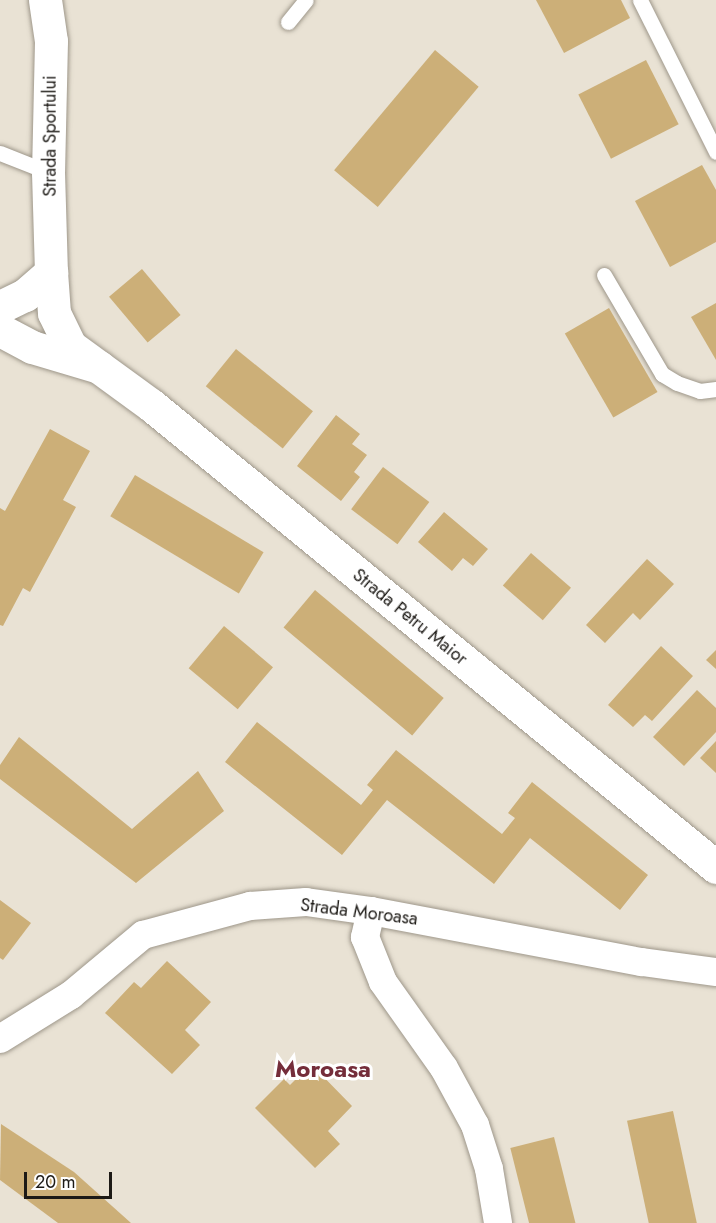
<!DOCTYPE html>
<style>
body{margin:0}
#map{position:relative;width:716px;height:1223px;overflow:hidden;background:#e9e2d4;font-family:Jost,sans-serif}
div>[style]{position:absolute}
.building>*{inset:0;background:#ccaf78;transform-origin:0 0}
.roads{filter:drop-shadow(0 0 2px #9e978a) drop-shadow(0 0 2px #9e978a)}
.service>*{height:15px;margin:-7.5px;padding:0 7.5px;transform-origin:7.5px;border-radius:7.5px;background:#fff}
.minor>*{height:28px;margin:-14px;padding:0 14px;transform-origin:14px;border-radius:14px;background:#fff}
.tertiary>*{height:33px;margin:-16.5px;padding:0 16.5px;transform-origin:16.5px;border-radius:16.5px;background:#fff}
.secondary>*{height:33px;margin:-16.5px;padding:0 16.5px;transform-origin:16.5px;border-radius:16.5px;background:#fff}
span{translate:-50% -50%;white-space:nowrap;text-align:center;line-height:1.15;-webkit-text-stroke:6px #fff;paint-order:stroke}
.street-label{font-size:18px;color:#1d1a16}
.district-label{font-size:24px;color:#742d3a;font-weight:700}
.scale{position:absolute;left:24px;top:1172px;width:88px;height:27px;box-sizing:border-box;border:3px solid #1d1a16;border-top:0;padding-left:8px;font-size:18px;line-height:21px;white-space:nowrap;color:#1d1a16;-webkit-text-stroke:4px #fff;paint-order:stroke}
</style>
<div id="map">
<div class="building">
<div style="clip-path:polygon(536px 0,621px 0,630px 18px,564px 53px)"></div>
<div style="left:435px;top:50px;width:57px;height:157px;rotate:40deg"></div>
<div style="left:646px;top:60px;width:72px;height:76px;rotate:63deg"></div>
<div style="clip-path:polygon(702px 165px,716px 190px,716px 242px,670px 267px,635px 201px)"></div>
<div style="left:142px;top:269px;width:60px;height:43px;rotate:50deg"></div>
<div style="clip-path:polygon(716px 303px,716px 360px,691px 317px)"></div>
<div style="left:609px;top:308px;width:97px;height:51px;rotate:60deg"></div>
<div style="left:236px;top:349px;width:99px;height:48px;rotate:39deg"></div>
<div style="clip-path:polygon(336px 415px,360px 434px,352px 444px,367px 455px,354px 472px,360px 477px,341px 501px,297px 466px)"></div>
<div style="clip-path:polygon(50px 429px,90px 451px,63px 500px,76px 507px,30px 592px,23px 588px,3px 626px,0 625px,0 508px,5px 511px)"></div>
<div style="left:383px;top:467px;width:58px;height:53px;rotate:37deg"></div>
<div style="left:135px;top:475px;width:150px;height:48px;rotate:31deg"></div>
<div style="clip-path:polygon(444px 512px,488px 549px,473px 566px,463px 558px,452px 571px,418px 542px)"></div>
<div style="left:531px;top:553px;width:53px;height:43px;rotate:41deg"></div>
<div style="clip-path:polygon(647px 559px,674px 584px,640px 620px,633px 613px,605px 643px,586px 625px)"></div>
<div style="left:315px;top:590px;width:168px;height:49px;rotate:40deg"></div>
<div style="left:224px;top:626px;width:64px;height:55px;rotate:40deg"></div>
<div style="clip-path:polygon(661px 646px,693px 676px,652px 721px,645px 715px,633px 727px,608px 705px)"></div>
<div style="clip-path:polygon(716px 650px,716px 669px,706px 660px)"></div>
<div style="clip-path:polygon(697px 690px,716px 708px,716px 732px,684px 766px,653px 737px)"></div>
<div style="clip-path:polygon(257px 722px,361px 805px,373px 790px,367px 785px,396px 750px,502px 834px,515px 818px,508px 813px,532px 782px,648px 875px,620px 910px,530px 838px,494px 884px,387px 800px,342px 855px,225px 762px)"></div>
<div style="clip-path:polygon(19px 737px,132px 829px,198px 771px,224px 811px,136px 883px,0 779px,0 765px)"></div>
<div style="clip-path:polygon(716px 741px,716px 773px,700px 758px)"></div>
<div style="clip-path:polygon(0 900px,31px 923px,3px 960px,0 958px)"></div>
<div style="clip-path:polygon(167px 961px,211px 1002px,185px 1030px,200px 1045px,172px 1074px,105px 1013px,134px 982px,141px 988px)"></div>
<div style="clip-path:polygon(311px 1064px,352px 1106px,328px 1131px,340px 1144px,315px 1168px,255px 1108px,284px 1079px,290px 1085px)"></div>
<div style="left:673px;top:1111px;width:115px;height:47px;rotate:78deg"></div>
<div style="clip-path:polygon(1px 1124px,74px 1172px,131px 1223px,58px 1223px,0 1180px)"></div>
<div style="left:554px;top:1137px;width:89px;height:45px;rotate:76deg"></div>
</div>
<div class="roads">
<div class="service">
<div style="left:640px;top:0;width:170px;rotate:63.4deg"></div>
<div style="left:288px;top:22px;width:28px;rotate:-51deg"></div>
<div style="left:0;top:153px;width:52px;rotate:21.6deg"></div>
<div style="left:604px;top:275px;width:115px;rotate:59.6deg"></div>
<div style="left:662px;top:374px;width:17px;rotate:31deg"></div>
<div style="left:677px;top:383px;width:24px;rotate:19deg"></div>
<div style="left:700px;top:391px;width:16px;rotate:-7deg"></div>
</div>
<div class="minor">
<div style="left:371px;top:911px;width:27px;rotate:103deg"></div>
<div style="left:365px;top:937px;width:48px;rotate:68.2deg"></div>
<div style="left:383px;top:982px;width:105px;rotate:54.7deg"></div>
<div style="left:444px;top:1068px;width:65px;rotate:61.5deg"></div>
<div style="left:475px;top:1125px;width:46px;rotate:72.3deg"></div>
<div style="left:489px;top:1169px;width:55px;rotate:80.5deg"></div>
<div style="left:0;top:1039px;width:84px;rotate:-31.8deg"></div>
<div style="left:71px;top:995px;width:94px;rotate:-39.8deg"></div>
<div style="left:143px;top:935px;width:111px;rotate:-15.2deg"></div>
<div style="left:250px;top:906px;width:56px;rotate:-4.1deg"></div>
<div style="left:306px;top:902px;width:66px;rotate:7.9deg"></div>
<div style="left:371px;top:911px;width:276px;rotate:10.7deg"></div>
<div style="left:642px;top:962px;width:75px;rotate:7.7deg"></div>
</div>
<div class="tertiary">
<div style="left:0;top:307px;width:28px;rotate:-26deg"></div>
<div style="left:25px;top:295px;width:35px;rotate:-41deg"></div>
<div style="left:0;top:330px;width:36px;rotate:28deg"></div>
<div style="left:32px;top:347px;width:70px;rotate:16.6deg"></div>
</div>
<div class="secondary">
<div style="left:45px;top:0;width:41px;rotate:81.7deg"></div>
<div style="left:51px;top:41px;width:131px;rotate:91.3deg"></div>
<div style="left:48px;top:172px;width:100px;rotate:88.3deg"></div>
<div style="left:51px;top:272px;width:41px;rotate:85.8deg"></div>
<div style="left:54px;top:313px;width:37px;rotate:64deg"></div>
<div style="left:70px;top:346px;width:100px;rotate:36.1deg"></div>
<div style="left:151px;top:405px;width:730px;rotate:39.27deg"></div>
</div>
</div>
<div class="street-label">
<span style="left:50px;top:136px;rotate:-90deg">Strada Sportului</span>
<span style="left:410px;top:617px;rotate:39deg">Strada Petru Maior</span>
<span style="left:359px;top:912px;rotate:7deg">Strada Moroasa</span>
</div>
<div class="district-label">
<span style="left:323px;top:1069px">Moroasa</span>
</div>
<div class="scale">20 m</div>
</div>
